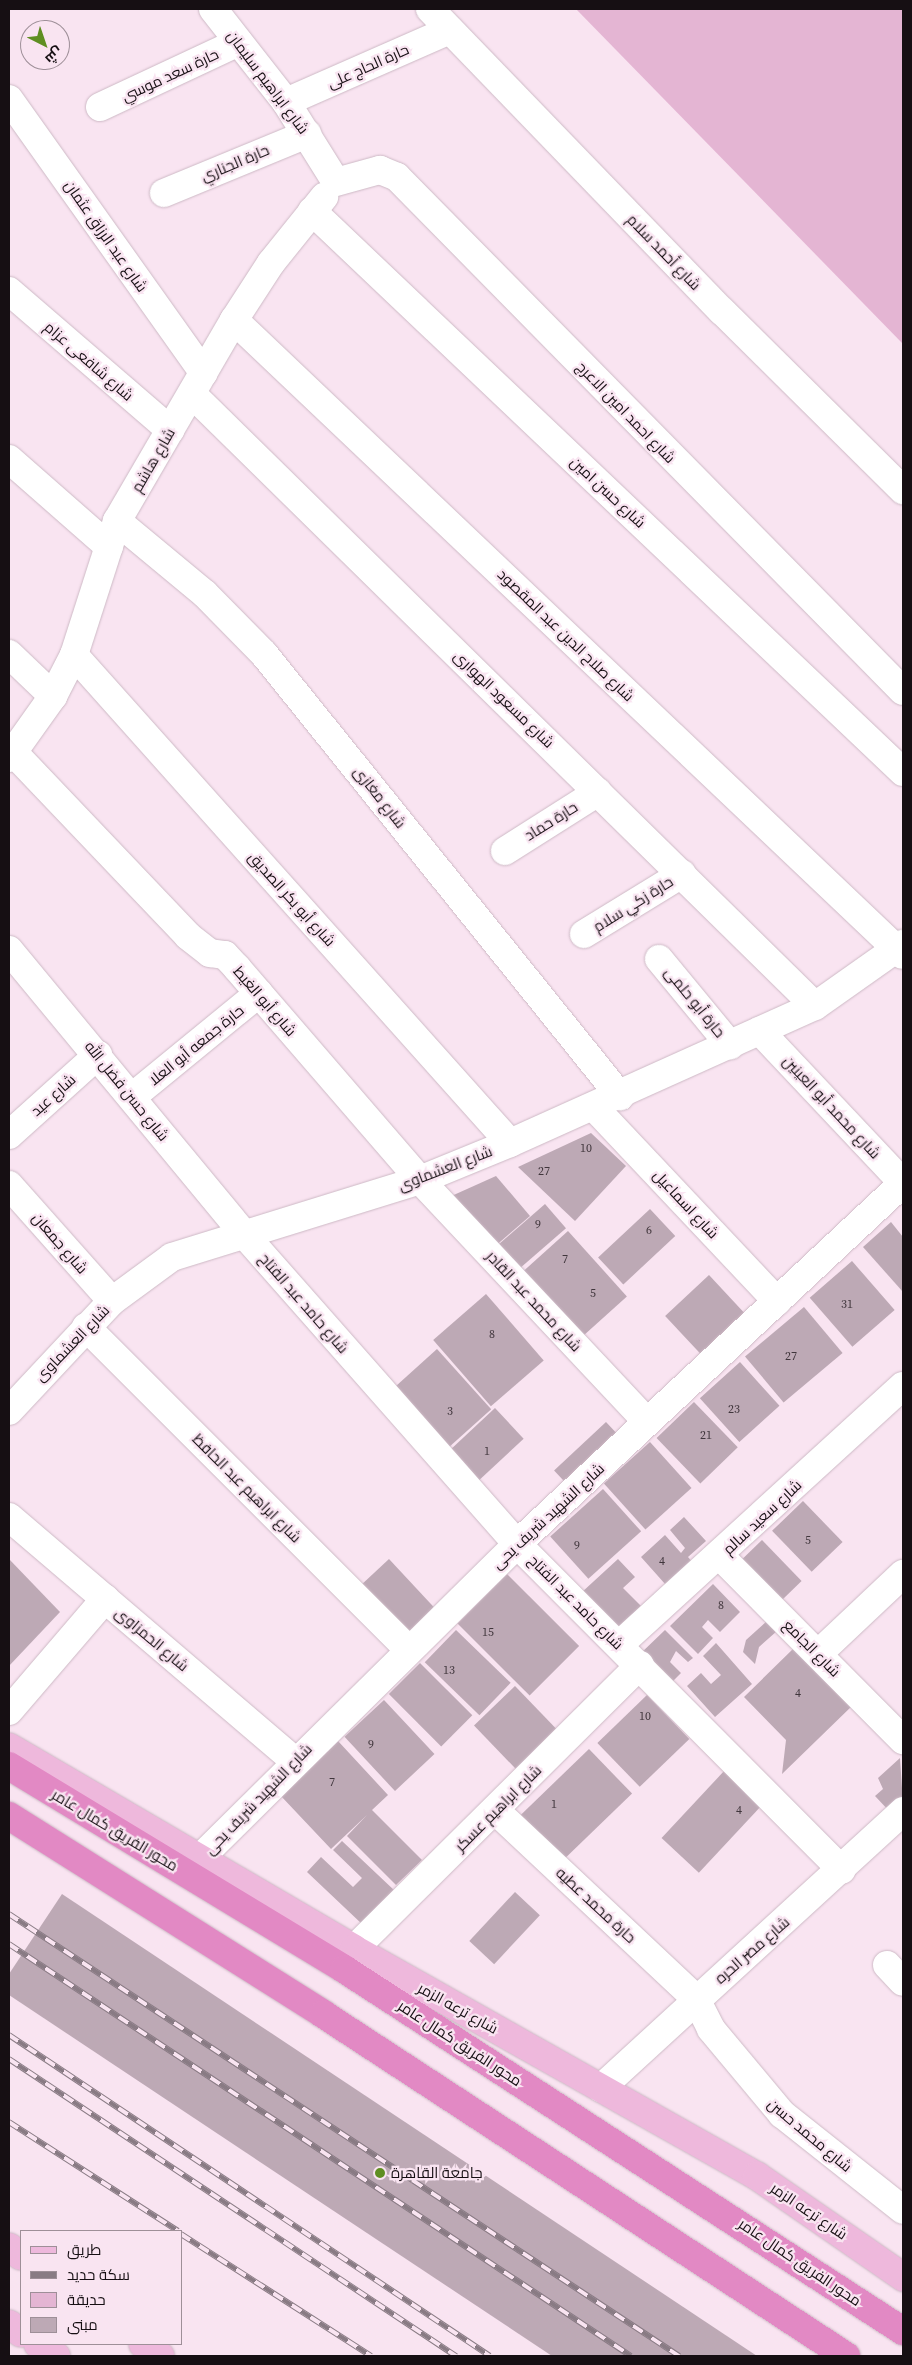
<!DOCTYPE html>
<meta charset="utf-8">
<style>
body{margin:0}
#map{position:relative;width:912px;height:2365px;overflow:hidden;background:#f9e4f1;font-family:"Source Serif 4",Cairo,serif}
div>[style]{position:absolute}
.green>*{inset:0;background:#e4b5d3}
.building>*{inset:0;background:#bda9b5;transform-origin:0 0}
.roads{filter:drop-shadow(0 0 1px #cdb9c5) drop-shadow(0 0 1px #cdb9c5)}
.minor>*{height:28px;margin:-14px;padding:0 14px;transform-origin:14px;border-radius:14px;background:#fff}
.major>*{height:28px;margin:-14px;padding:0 14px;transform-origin:14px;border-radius:14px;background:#eeb8dc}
.highway>*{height:28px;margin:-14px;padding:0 14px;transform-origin:14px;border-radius:14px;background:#e289c4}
.rail>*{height:5.5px;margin-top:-2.75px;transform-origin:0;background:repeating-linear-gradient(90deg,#f9e4f1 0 11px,#897b84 0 22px);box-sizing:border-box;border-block:1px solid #897b84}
.dots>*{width:14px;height:14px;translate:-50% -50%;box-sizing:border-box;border:2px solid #f9e4f1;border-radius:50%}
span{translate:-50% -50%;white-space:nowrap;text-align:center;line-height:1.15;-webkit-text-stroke:4.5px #f9e4f1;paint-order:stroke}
.number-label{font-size:12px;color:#40363c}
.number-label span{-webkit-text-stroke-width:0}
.street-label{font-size:15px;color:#160f13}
.poi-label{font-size:15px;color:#160f13}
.left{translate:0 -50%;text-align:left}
.frame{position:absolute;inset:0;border:10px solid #160f13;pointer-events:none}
.legend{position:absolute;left:20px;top:2230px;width:162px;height:115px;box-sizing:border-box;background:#f9e4f1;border:1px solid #9e8f98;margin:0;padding:6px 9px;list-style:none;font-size:15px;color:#160f13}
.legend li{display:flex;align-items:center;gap:10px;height:25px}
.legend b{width:25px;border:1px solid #9e8f98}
.north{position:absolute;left:20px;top:20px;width:50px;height:50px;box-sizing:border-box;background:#f9e4f1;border:1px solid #9e8f98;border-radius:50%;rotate:139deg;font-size:14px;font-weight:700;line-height:20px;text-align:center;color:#160f13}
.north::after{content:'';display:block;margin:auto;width:18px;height:22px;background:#5f8e22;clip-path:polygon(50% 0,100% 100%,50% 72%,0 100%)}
</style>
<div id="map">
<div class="green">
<div style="clip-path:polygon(576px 9px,903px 9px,903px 344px)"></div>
</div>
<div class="building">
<div style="clip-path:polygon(591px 1133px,626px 1166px,575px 1221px,518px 1167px)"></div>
<div style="clip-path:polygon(496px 1176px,530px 1216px,492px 1249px,447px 1198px)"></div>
<div style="left:545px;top:1204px;width:32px;height:69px;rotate:49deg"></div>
<div style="left:650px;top:1209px;width:37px;height:71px;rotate:47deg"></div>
<div style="clip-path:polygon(891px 1222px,903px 1237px,903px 1292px,863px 1247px)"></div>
<div style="left:568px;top:1231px;width:88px;height:68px;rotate:48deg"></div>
<div style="left:852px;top:1261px;width:65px;height:56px;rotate:49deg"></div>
<div style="left:709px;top:1275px;width:59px;height:60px;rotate:47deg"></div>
<div style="left:486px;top:1294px;width:88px;height:70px;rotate:49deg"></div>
<div style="left:804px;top:1307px;width:60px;height:77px;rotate:50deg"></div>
<div style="left:437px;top:1349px;width:81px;height:60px;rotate:48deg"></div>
<div style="left:740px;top:1362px;width:59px;height:54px;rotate:48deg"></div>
<div style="left:694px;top:1402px;width:63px;height:52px;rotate:46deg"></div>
<div style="left:495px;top:1408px;width:42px;height:68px;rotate:47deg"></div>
<div style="left:606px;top:1422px;width:21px;height:71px;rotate:47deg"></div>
<div style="left:650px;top:1442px;width:62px;height:62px;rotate:48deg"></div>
<div style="left:603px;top:1489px;width:57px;height:71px;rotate:48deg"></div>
<div style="left:803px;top:1501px;width:57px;height:43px;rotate:46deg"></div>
<div style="clip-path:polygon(684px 1517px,706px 1541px,688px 1557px,699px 1570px,674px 1594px,641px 1557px,665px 1535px,681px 1553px,685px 1548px,670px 1530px)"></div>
<div style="left:762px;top:1540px;width:57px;height:33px;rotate:46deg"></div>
<div style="clip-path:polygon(9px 1559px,60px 1612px,9px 1666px)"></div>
<div style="left:389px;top:1559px;width:70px;height:44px;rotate:47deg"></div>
<div style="clip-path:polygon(618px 1559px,635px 1577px,623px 1588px,641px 1606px,654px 1594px,661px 1602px,622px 1638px,581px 1593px)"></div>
<div style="left:507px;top:1574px;width:102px;height:70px;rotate:45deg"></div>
<div style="clip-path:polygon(713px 1584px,740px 1612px,720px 1632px,708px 1620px,702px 1627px,713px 1638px,698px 1654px,670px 1626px)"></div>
<div style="clip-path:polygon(767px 1621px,777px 1631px,759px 1647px,755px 1664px,743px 1652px,746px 1640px)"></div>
<div style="left:456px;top:1630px;width:76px;height:45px;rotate:44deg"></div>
<div style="clip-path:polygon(665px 1630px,693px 1658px,688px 1662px,676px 1651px,670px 1662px,681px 1673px,670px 1684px,640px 1654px)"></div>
<div style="clip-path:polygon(716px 1643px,752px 1684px,715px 1717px,687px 1686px,701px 1673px,711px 1684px,721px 1675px,703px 1656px)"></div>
<div style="clip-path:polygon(795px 1647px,853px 1705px,782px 1774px,786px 1740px,744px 1697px)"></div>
<div style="left:420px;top:1663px;width:74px;height:44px;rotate:45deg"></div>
<div style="left:515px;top:1686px;width:69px;height:57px;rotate:46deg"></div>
<div style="left:647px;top:1695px;width:61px;height:69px;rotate:46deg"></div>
<div style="left:384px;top:1700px;width:74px;height:54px;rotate:47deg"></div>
<div style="clip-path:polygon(338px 1741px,388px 1795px,372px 1810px,422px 1860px,396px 1885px,347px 1836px,367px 1815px,331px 1849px,280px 1795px)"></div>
<div style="left:589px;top:1749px;width:62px;height:100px;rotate:46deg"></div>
<div style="clip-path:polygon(900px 1758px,903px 1803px,891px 1813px,875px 1796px,883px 1789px,878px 1778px)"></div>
<div style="left:725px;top:1770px;width:51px;height:93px;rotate:43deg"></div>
<div style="clip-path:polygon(342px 1841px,395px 1891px,363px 1925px,307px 1872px,321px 1857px,353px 1887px,362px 1878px,333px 1850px)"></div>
<div style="left:515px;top:1892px;width:34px;height:67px;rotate:43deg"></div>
<div style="clip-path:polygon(62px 1894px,757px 2356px,552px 2356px,9px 1995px,9px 1974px)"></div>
</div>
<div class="roads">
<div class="minor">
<div style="left:213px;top:9px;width:118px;rotate:51.9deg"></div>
<div style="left:286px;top:102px;width:94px;rotate:58deg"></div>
<div style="left:430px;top:9px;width:420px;rotate:46deg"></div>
<div style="left:722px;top:311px;width:255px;rotate:44.7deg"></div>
<div style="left:9px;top:99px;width:336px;rotate:54.6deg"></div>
<div style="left:286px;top:102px;width:179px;rotate:-23.7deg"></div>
<div style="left:100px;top:107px;width:153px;rotate:-25.1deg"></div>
<div style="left:336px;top:182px;width:46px;rotate:-15.3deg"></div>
<div style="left:380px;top:170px;width:18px;rotate:22deg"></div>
<div style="left:397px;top:177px;width:721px;rotate:45.45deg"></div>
<div style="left:164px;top:193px;width:155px;rotate:-22.4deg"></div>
<div style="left:312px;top:211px;width:815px;rotate:43.51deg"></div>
<div style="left:9px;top:291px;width:213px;rotate:40.8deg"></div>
<div style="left:234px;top:320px;width:922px;rotate:43.51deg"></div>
<div style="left:192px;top:394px;width:873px;rotate:44.49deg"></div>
<div style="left:9px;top:459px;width:133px;rotate:41.3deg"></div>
<div style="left:117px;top:521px;width:114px;rotate:39.7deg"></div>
<div style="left:205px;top:594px;width:84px;rotate:45.5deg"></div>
<div style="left:264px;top:654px;width:568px;rotate:51.15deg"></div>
<div style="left:9px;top:654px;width:61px;rotate:43.7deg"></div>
<div style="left:74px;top:655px;width:654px;rotate:48.22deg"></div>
<div style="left:13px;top:752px;width:254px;rotate:46.4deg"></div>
<div style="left:188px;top:936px;width:28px;rotate:38deg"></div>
<div style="left:210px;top:953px;width:15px;rotate:8deg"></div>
<div style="left:225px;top:955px;width:18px;rotate:47deg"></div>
<div style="left:237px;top:968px;width:280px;rotate:49.2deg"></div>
<div style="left:420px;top:1180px;width:332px;rotate:46.8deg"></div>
<div style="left:9px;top:758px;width:76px;rotate:-54.6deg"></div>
<div style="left:53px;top:696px;width:46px;rotate:-62.9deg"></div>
<div style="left:74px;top:655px;width:141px;rotate:-72.2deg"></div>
<div style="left:117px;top:521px;width:233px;rotate:-59.8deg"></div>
<div style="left:234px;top:320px;width:68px;rotate:-57deg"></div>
<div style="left:271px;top:263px;width:85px;rotate:-51.2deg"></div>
<div style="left:505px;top:851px;width:110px;rotate:-32.4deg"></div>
<div style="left:584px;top:934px;width:115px;rotate:-31.5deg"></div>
<div style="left:9px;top:950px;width:367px;rotate:50.4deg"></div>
<div style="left:243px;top:1233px;width:414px;rotate:48.6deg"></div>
<div style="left:517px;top:1544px;width:460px;rotate:45.1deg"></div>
<div style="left:659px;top:959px;width:112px;rotate:50.5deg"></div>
<div style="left:132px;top:1097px;width:164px;rotate:-39.3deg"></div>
<div style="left:594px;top:1107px;width:267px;rotate:46.7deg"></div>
<div style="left:9px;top:1135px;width:120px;rotate:-42deg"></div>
<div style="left:9px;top:1185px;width:155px;rotate:48.4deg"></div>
<div style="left:86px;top:1327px;width:457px;rotate:45deg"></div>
<div style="left:9px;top:1411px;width:151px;rotate:-46.9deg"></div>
<div style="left:112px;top:1301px;width:74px;rotate:-36.3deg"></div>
<div style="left:172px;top:1257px;width:260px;rotate:-17.2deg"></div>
<div style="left:420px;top:1180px;width:97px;rotate:-22.3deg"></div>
<div style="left:510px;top:1143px;width:334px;rotate:-24.2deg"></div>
<div style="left:815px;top:1006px;width:108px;rotate:-35.2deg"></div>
<div style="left:9px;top:1517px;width:376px;rotate:40.5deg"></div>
<div style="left:720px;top:1556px;width:260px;rotate:45.2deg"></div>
<div style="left:619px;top:1645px;width:384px;rotate:-42.4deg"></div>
<div style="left:818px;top:1654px;width:117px;rotate:-43.3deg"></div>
<div style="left:9px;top:1711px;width:148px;rotate:-49.4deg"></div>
<div style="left:496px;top:1811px;width:274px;rotate:43.2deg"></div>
<div style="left:696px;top:1999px;width:34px;rotate:63deg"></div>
<div style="left:711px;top:2029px;width:111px;rotate:50.1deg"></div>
<div style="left:782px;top:2114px;width:154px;rotate:38.4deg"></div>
<div style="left:201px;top:1857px;width:445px;rotate:-44.7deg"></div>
<div style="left:517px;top:1544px;width:529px;rotate:-43.08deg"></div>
<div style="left:903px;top:1183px;width:209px;rotate:-133.3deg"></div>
<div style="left:354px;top:1949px;width:403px;rotate:-44.8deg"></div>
<div style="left:887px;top:1965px;width:23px;rotate:47deg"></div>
<div style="left:601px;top:2088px;width:410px;rotate:-42.5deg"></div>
</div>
<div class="major">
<div style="left:9px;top:1747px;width:400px;rotate:30.3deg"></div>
<div style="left:354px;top:1949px;width:463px;rotate:29.4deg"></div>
<div style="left:757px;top:2176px;width:178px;rotate:34.7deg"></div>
<div style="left:9px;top:2247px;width:15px;rotate:37deg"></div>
<div style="left:9px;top:2324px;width:15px;rotate:37deg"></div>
<div style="left:38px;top:2344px;width:22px;rotate:34deg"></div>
<div style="left:143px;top:2344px;width:21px;rotate:35deg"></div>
</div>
<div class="highway">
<div style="left:9px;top:1766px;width:392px;rotate:31.2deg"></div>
<div style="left:344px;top:1969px;width:666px;rotate:32.93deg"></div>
<div style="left:9px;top:1816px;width:371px;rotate:32.2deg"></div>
<div style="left:323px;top:2014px;width:625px;rotate:33.18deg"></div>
</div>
</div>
<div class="rail">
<div style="left:9px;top:1914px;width:803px;rotate:33.41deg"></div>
<div style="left:9px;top:1944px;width:746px;rotate:33.52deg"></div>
<div style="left:9px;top:2035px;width:578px;rotate:33.72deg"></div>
<div style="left:9px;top:2059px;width:537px;rotate:33.6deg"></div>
<div style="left:9px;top:2122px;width:201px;rotate:32.8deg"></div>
<div style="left:181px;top:2234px;width:226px;rotate:32.7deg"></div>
</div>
<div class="dots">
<div style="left:380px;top:2173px;background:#5f8e22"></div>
</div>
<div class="number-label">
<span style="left:586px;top:1149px">10</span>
<span style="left:544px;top:1172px">27</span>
<span style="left:538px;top:1225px">9</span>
<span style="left:649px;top:1231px">6</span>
<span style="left:565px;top:1260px">7</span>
<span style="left:593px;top:1294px">5</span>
<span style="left:847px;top:1305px">31</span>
<span style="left:492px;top:1335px">8</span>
<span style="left:791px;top:1357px">27</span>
<span style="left:734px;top:1410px">23</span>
<span style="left:450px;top:1412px">3</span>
<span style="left:706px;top:1436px">21</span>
<span style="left:487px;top:1452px">1</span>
<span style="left:808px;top:1541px">5</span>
<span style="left:577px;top:1546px">9</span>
<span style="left:662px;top:1562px">4</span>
<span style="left:721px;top:1606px">8</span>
<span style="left:488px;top:1633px">15</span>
<span style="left:449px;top:1671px">13</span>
<span style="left:798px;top:1694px">4</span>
<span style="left:645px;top:1717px">10</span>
<span style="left:371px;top:1745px">9</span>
<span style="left:332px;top:1783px">7</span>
<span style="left:554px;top:1805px">1</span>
<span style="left:739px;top:1811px">4</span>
</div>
<div class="street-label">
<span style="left:368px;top:66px;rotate:-24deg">حارة الحاج على</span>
<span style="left:170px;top:75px;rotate:-25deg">حارة سعد موسي</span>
<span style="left:268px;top:82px;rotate:53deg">شارع ابراهيم سليمان</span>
<span style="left:235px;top:163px;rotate:-23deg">حارة الجناري</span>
<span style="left:106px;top:236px;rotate:55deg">شارع عبد الرزاق عثمان</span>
<span style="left:664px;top:252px;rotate:46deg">شارع أحمد سلام</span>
<span style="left:89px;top:361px;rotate:41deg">شارع شافعى عزام</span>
<span style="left:626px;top:412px;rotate:46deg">شارع احمد امين الاعرج</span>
<span style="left:153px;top:460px;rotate:-60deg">شارع هاشم</span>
<span style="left:608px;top:492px;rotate:43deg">شارع حسن امين</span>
<span style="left:566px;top:635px;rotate:44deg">شارع صلاح الدين عبد المقصود</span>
<span style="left:504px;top:699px;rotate:44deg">شارع مسعود الهوارى</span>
<span style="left:380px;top:797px;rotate:52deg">شارع مغازى</span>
<span style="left:551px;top:821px;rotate:-32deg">حارة حماد</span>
<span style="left:292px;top:899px;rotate:48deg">شارع أبو بكر الصديق</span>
<span style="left:633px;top:904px;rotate:-32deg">حارة زكي سلام</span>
<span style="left:265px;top:1001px;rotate:49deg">شارع أبو الغيط</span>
<span style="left:695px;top:1002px;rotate:51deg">حارة أبو حلمى</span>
<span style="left:196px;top:1045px;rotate:-39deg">حارة جمعه أبو العلا</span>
<span style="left:127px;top:1091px;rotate:51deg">شارع حسن فضل الله</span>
<span style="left:53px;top:1095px;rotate:-42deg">شارع عيد</span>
<span style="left:832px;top:1107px;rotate:47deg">شارع محمد أبو العينين</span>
<span style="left:445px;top:1168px;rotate:-21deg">شارع العشماوى</span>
<span style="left:686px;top:1204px;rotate:47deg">شارع اسماعيل</span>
<span style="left:60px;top:1243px;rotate:49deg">شارع جمعان</span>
<span style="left:534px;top:1301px;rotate:47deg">شارع محمد عبد القادر</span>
<span style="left:304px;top:1303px;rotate:49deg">شارع حامد عبد الفتاح</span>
<span style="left:72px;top:1343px;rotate:-46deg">شارع العشماوى</span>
<span style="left:247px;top:1488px;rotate:45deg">شارع ابراهيم عبد الحافظ</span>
<span style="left:548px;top:1516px;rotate:-43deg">شارع الشهيد شريف يحى</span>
<span style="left:762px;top:1517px;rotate:-43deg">شارع سعيد سالم</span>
<span style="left:576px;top:1602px;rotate:45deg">شارع حامد عبد الفتاح</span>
<span style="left:152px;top:1639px;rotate:40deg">شارع الحمزاوى</span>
<span style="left:812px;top:1648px;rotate:45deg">شارع الجامع</span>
<span style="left:258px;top:1799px;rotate:-46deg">شارع الشهيد شريف يحى</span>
<span style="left:498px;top:1808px;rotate:-45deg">شارع ابراهيم عسكر</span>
<span style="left:115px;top:1830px;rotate:31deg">محور الفريق كمال عامر</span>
<span style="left:596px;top:1905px;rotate:43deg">حارة محمد عطيه</span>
<span style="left:752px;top:1950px;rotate:-41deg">شارع مصر الحره</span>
<span style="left:458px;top:2008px;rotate:29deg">شارع ترعه الزمر</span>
<span style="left:460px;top:2043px;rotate:33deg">محور الفريق كمال عامر</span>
<span style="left:810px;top:2135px;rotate:40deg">شارع محمد حسن</span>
<span style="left:809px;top:2211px;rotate:34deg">شارع ترعه الزمر</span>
<span style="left:800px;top:2262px;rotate:34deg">محور الفريق كمال عامر</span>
</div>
<div class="poi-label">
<span class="left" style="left:391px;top:2173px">جامعة القاهرة</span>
</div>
<div class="frame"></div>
<ul class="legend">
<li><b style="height:6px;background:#eeb8dc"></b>طريق</li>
<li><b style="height:6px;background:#897b84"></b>سكة حديد</li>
<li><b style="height:14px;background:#e4b5d3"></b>حديقة</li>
<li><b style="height:14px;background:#bda9b5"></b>مبنى</li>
</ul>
<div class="north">ش</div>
</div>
